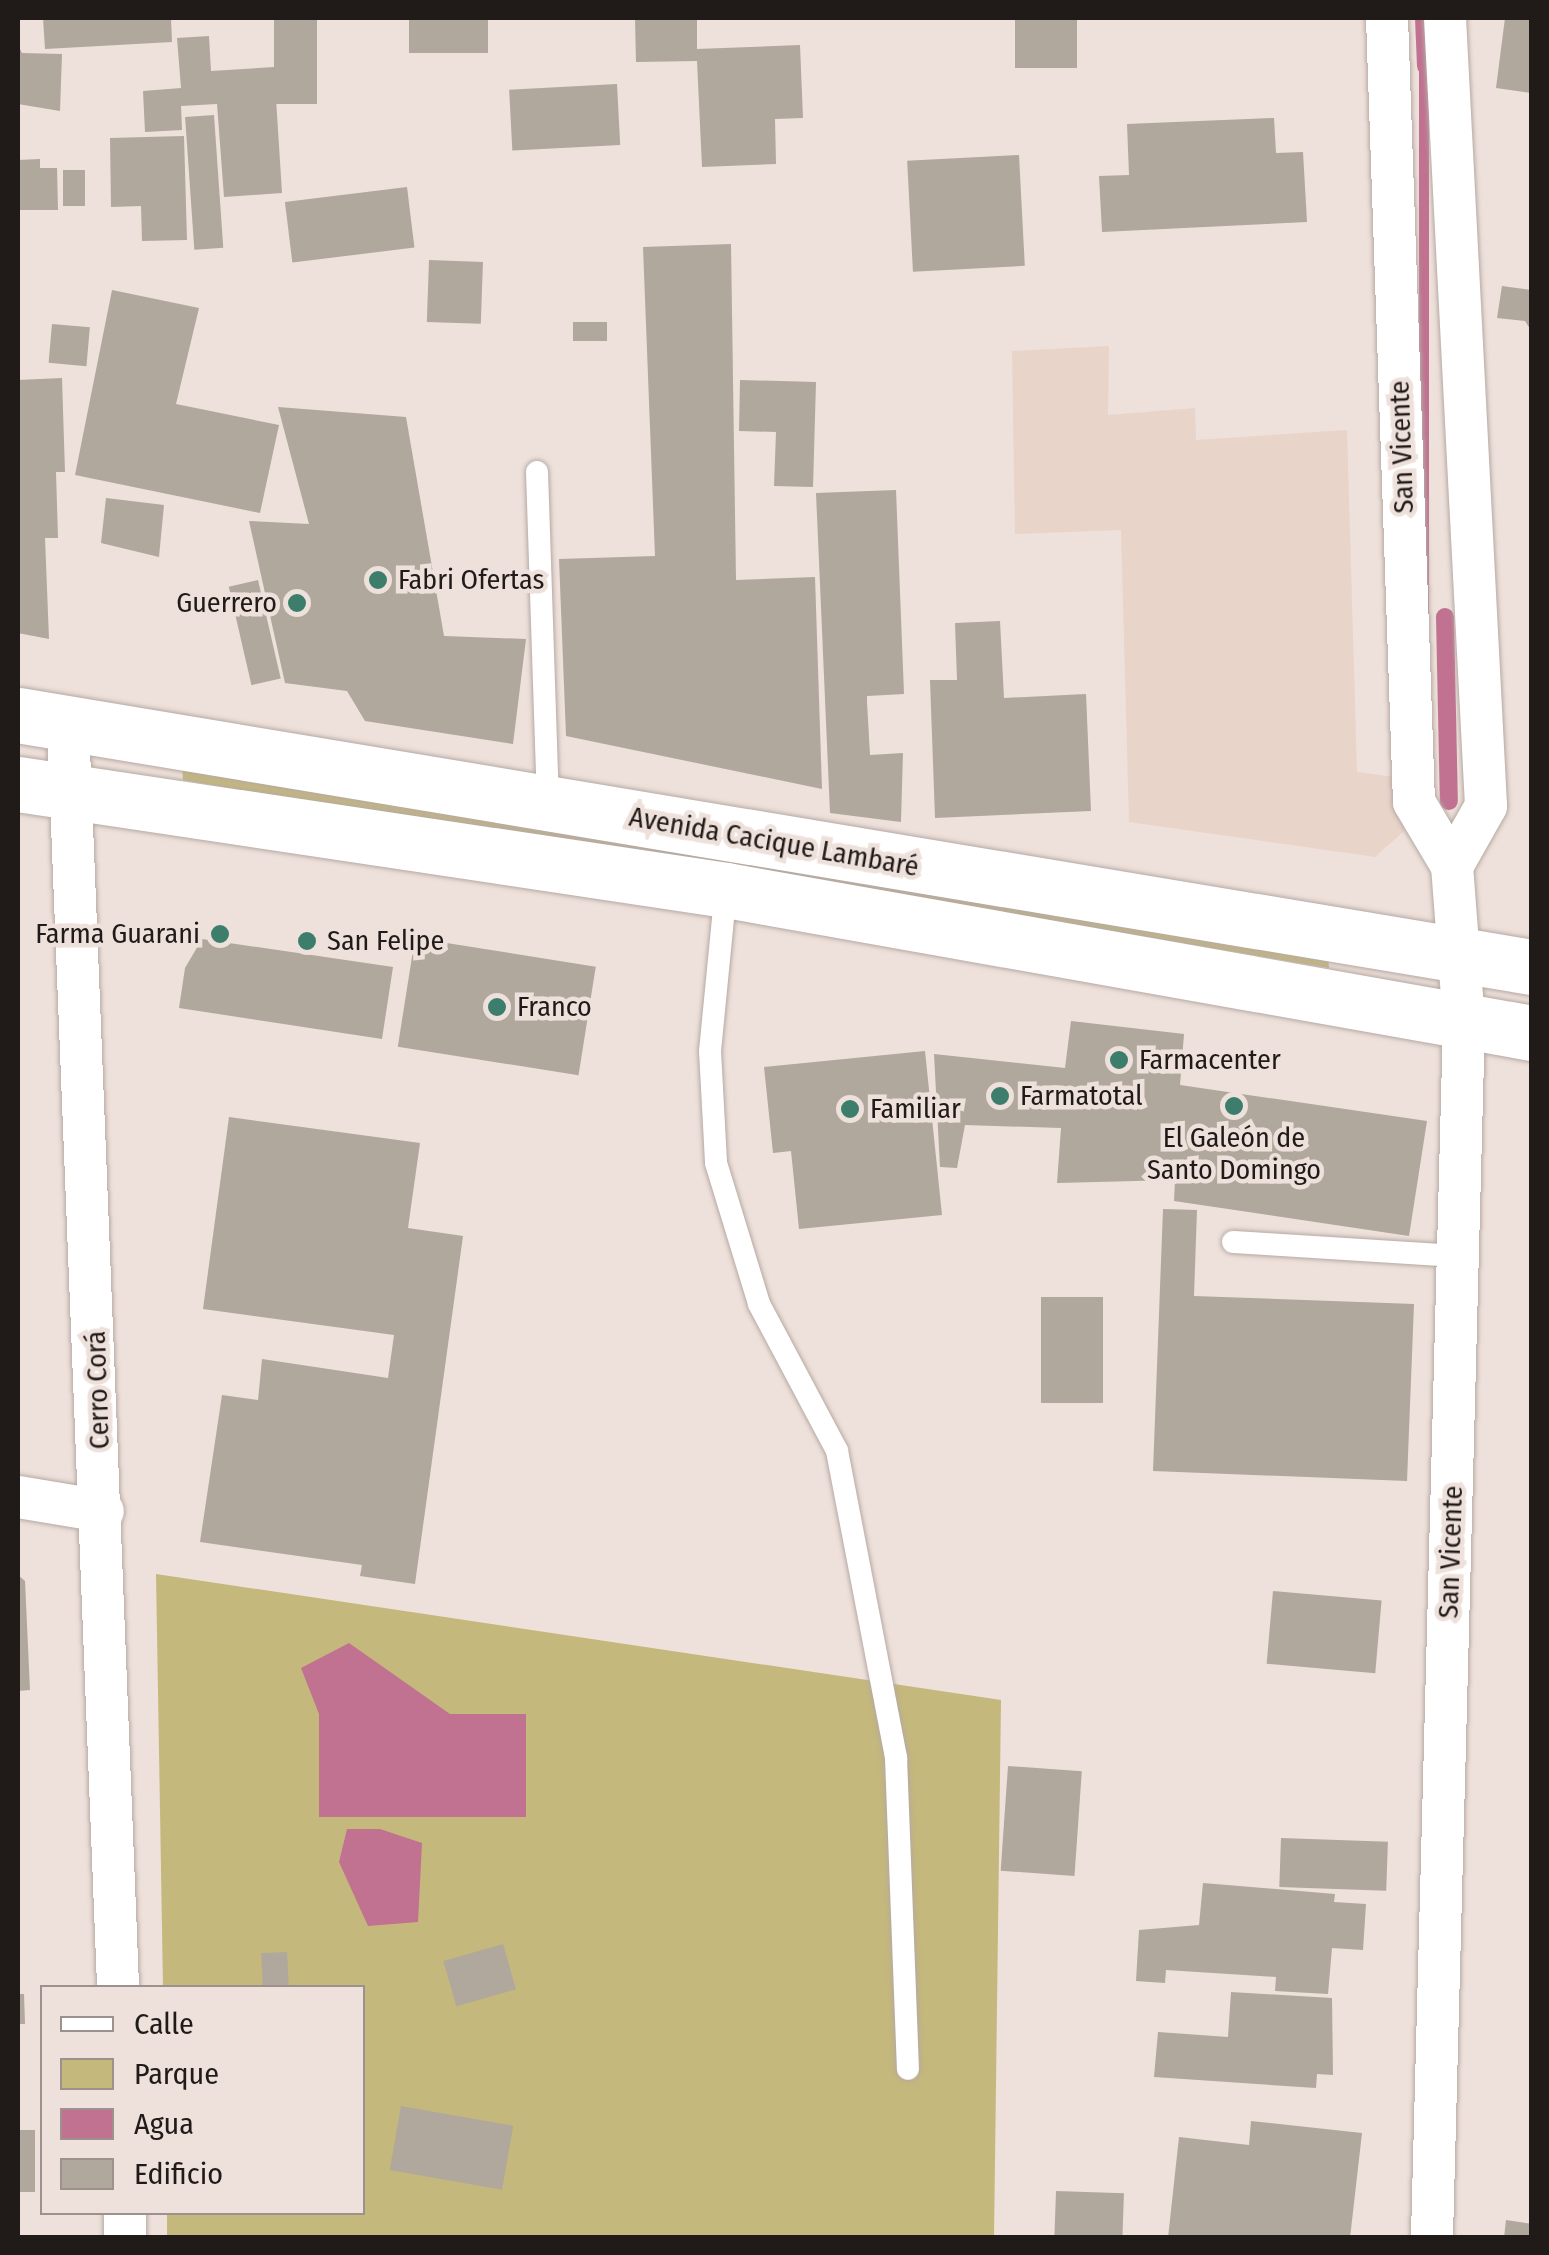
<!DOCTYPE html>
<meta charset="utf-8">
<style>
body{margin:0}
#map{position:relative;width:1549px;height:2255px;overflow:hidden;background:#eee0da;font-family:"Fira Sans Condensed",sans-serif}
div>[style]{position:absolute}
.built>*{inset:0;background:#e9d4ca}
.green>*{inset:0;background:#c4b87c}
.water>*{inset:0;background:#c07290;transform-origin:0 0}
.stream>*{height:18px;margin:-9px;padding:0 9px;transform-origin:9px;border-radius:9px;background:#c07290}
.building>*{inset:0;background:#b0a79d;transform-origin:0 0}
.roads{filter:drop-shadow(0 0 2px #b6a9a3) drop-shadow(0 0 2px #b6a9a3)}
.lane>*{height:22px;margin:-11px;padding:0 11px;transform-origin:11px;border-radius:11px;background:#fff}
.street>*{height:42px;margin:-21px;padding:0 21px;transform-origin:21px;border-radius:21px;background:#fff}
.primary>*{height:55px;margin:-27.5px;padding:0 27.5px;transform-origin:27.5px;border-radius:27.5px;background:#fff}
.dots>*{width:28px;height:28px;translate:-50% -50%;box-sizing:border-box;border:5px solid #eee0da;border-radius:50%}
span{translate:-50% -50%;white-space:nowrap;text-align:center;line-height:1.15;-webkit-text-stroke:9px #eee0da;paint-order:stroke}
.street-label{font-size:28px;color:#201b19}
.poi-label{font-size:28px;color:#201b19}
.left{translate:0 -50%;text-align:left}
.right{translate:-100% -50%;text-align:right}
.frame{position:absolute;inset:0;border:20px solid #201b19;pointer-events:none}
.legend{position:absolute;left:40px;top:1985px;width:325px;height:230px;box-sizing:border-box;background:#eee0da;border:2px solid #9c918d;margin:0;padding:12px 18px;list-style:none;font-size:30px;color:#201b19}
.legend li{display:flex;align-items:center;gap:20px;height:50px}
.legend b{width:50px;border:2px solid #9c918d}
</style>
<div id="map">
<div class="built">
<div style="clip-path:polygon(1109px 346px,1108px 415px,1195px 408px,1196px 440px,1347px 430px,1357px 772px,1403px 778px,1404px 831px,1375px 857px,1129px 822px,1121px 530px,1015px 534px,1012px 351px)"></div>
</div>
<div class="green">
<div style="clip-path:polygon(182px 767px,691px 854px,690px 860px,683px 865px,183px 780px)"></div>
<div style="clip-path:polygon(769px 866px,1328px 956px,1329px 968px,768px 872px)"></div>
<div style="clip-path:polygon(156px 1574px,1001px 1700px,994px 2237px,167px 2237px,167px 2213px,362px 2212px,362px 1988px,163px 1987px)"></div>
</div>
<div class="water">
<div style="left:1419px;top:45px;width:10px;height:596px"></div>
<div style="clip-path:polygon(349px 1643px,450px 1714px,526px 1714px,526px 1817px,319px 1817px,319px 1714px,301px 1668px)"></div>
<div style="clip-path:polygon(347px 1829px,380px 1829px,422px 1843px,418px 1922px,368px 1926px,339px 1862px)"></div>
</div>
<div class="stream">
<div style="left:1424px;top:18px;width:48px;rotate:87.6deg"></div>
<div style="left:1445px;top:617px;width:184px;rotate:88.8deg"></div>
</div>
<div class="building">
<div style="clip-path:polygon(43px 18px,171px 18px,172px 42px,45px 49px)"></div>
<div style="left:274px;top:18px;width:43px;height:86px"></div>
<div style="left:409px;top:18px;width:79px;height:35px"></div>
<div style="clip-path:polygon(635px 18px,697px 18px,697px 49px,800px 45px,803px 118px,775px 119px,776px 164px,702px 167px,697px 61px,636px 62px)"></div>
<div style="left:1015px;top:18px;width:62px;height:50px"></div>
<div style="clip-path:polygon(1505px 18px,1532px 18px,1532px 93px,1496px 88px)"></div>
<div style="clip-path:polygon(209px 36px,211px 71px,274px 67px,282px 193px,224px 197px,217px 104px,181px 106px,182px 130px,145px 132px,143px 91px,181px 88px,177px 38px)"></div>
<div style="clip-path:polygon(18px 45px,22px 53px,62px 54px,60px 111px,18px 104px)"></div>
<div style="left:617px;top:84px;width:61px;height:108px;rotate:87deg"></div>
<div style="left:214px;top:115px;width:133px;height:29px;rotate:86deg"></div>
<div style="clip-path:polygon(1274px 118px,1276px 153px,1303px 152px,1307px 222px,1102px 232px,1099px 176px,1129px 175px,1127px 124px)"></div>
<div style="clip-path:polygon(184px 136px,187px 240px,142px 241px,141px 206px,111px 207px,110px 138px)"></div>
<div style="left:1019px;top:155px;width:111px;height:112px;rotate:87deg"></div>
<div style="clip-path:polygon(40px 159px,40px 168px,57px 168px,58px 210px,18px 210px,18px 160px)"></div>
<div style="left:63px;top:170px;width:22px;height:36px"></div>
<div style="left:407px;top:187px;width:61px;height:123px;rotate:83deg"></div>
<div style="clip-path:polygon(731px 244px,736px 580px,815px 577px,822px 789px,566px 736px,559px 559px,655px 556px,643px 247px)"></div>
<div style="left:429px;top:260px;width:54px;height:62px;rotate:2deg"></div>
<div style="clip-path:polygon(1502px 286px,1532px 290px,1532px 332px,1525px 321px,1497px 318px)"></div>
<div style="clip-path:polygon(112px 290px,199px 308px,176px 404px,279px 425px,260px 513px,75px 475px)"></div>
<div style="left:573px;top:322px;width:34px;height:19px"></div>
<div style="left:52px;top:324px;width:38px;height:39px;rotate:5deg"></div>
<div style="clip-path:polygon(62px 378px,65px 472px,56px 472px,58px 538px,45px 538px,49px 639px,18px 633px,18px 380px)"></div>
<div style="clip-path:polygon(740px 380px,816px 382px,813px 487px,774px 486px,776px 432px,739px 431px)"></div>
<div style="clip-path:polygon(278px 407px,406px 417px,444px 636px,526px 639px,513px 744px,365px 721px,347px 691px,285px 683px,249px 521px,309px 524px)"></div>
<div style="clip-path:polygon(896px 490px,904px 694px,867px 696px,867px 702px,870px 755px,903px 753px,901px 822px,830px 813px,816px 493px)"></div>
<div style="clip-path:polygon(106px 498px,164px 505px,159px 557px,101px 543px)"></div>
<div style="left:258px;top:580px;width:101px;height:30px;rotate:77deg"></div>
<div style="clip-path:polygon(1000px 621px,1004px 698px,1086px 694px,1091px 811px,935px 818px,930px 680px,957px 680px,955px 623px)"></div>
<div style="left:415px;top:938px;width:183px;height:110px;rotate:9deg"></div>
<div style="clip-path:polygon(202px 939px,393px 967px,382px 1039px,179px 1008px,185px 968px)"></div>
<div style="clip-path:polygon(1071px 1021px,1184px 1034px,1180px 1085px,1427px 1121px,1409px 1236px,1174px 1201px,1175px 1180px,1057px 1183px,1061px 1128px,965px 1125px,957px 1168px,940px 1167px,934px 1054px,1065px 1068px)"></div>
<div style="clip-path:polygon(925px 1051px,942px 1215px,799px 1229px,791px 1151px,773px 1153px,764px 1067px)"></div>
<div style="clip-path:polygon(229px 1117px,420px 1143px,408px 1228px,463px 1236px,415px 1584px,360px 1576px,362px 1565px,200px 1542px,222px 1395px,258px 1400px,262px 1359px,388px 1378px,394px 1335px,203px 1309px)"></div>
<div style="clip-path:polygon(1163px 1209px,1197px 1210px,1194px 1296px,1414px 1304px,1407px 1481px,1153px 1471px)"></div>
<div style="left:1041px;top:1297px;width:62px;height:106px"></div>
<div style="clip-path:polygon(18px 1575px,25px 1581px,30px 1690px,18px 1691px)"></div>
<div style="left:1273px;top:1591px;width:109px;height:73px;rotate:5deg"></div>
<div style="left:1008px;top:1766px;width:74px;height:105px;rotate:4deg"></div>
<div style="left:1281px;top:1838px;width:107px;height:49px;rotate:2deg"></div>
<div style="clip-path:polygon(1203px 1883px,1335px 1894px,1334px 1902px,1366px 1904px,1363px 1950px,1332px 1948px,1328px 1994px,1275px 1991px,1276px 1977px,1166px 1970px,1165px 1983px,1136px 1981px,1139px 1930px,1199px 1925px)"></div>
<div style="left:503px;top:1944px;width:47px;height:62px;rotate:74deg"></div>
<div style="left:287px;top:1952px;width:36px;height:26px;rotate:87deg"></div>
<div style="clip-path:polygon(1231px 1992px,1332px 1998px,1333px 2075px,1317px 2074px,1316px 2088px,1154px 2077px,1158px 2032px,1228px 2037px)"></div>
<div style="clip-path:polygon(18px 1994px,24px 1994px,25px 2024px,18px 2024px)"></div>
<div style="left:401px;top:2106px;width:114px;height:65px;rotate:10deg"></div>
<div style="clip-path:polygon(1251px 2121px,1362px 2133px,1350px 2238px,1168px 2238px,1179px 2137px,1249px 2145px)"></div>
<div style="left:18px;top:2130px;width:17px;height:62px"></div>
<div style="left:1056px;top:2191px;width:68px;height:47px;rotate:2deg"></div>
<div style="clip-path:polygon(1506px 2220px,1532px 2224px,1532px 2238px,1504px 2238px)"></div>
</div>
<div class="roads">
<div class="lane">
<div style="left:537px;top:472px;width:332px;rotate:88.1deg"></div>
<div style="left:726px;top:888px;width:164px;rotate:95.6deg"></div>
<div style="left:710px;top:1051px;width:112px;rotate:86.9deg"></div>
<div style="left:716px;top:1163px;width:147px;rotate:73deg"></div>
<div style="left:759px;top:1304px;width:166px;rotate:62deg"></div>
<div style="left:837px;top:1451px;width:313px;rotate:79.1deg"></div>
<div style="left:896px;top:1758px;width:311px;rotate:87.8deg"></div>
<div style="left:1233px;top:1242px;width:225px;rotate:3.6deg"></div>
</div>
<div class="street">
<div style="left:1387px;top:18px;width:784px;rotate:88.03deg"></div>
<div style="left:1414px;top:802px;width:74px;rotate:59.3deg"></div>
<div style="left:1452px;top:866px;width:156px;rotate:85.6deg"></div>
<div style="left:1464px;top:1022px;width:1216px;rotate:91.51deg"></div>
<div style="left:1445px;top:18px;width:789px;rotate:87.02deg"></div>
<div style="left:1486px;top:806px;width:69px;rotate:119.5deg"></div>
<div style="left:68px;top:724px;width:1265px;rotate:87.73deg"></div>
<div style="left:18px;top:1497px;width:86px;rotate:9.4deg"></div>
<div style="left:125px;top:2212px;width:26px;rotate:90deg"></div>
</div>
<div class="primary">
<div style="left:18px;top:715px;width:1535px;rotate:9.45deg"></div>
<div style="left:18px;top:784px;width:716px;rotate:8.51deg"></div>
<div style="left:726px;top:890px;width:819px;rotate:10.06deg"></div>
</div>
</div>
<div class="dots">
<div style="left:378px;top:580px;background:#3c7d6c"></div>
<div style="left:297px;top:603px;background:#3c7d6c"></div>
<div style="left:220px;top:934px;background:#3c7d6c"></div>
<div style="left:307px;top:941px;background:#3c7d6c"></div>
<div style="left:497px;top:1007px;background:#3c7d6c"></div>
<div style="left:1119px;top:1060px;background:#3c7d6c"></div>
<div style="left:1000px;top:1096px;background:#3c7d6c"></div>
<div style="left:1234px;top:1106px;background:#3c7d6c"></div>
<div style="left:850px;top:1109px;background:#3c7d6c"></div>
</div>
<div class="street-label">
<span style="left:1402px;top:447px;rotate:-92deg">San Vicente</span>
<span style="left:774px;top:842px;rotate:10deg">Avenida Cacique Lambaré</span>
<span style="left:98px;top:1390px;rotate:-92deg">Cerro Corá</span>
<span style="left:1451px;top:1552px;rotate:-88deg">San Vicente</span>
</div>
<div class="poi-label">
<span class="left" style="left:398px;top:580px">Fabri Ofertas</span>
<span class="right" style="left:277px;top:603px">Guerrero</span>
<span class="right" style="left:200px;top:934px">Farma Guarani</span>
<span class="left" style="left:327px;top:941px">San Felipe</span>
<span class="left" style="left:517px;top:1007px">Franco</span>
<span class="left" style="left:1139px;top:1060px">Farmacenter</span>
<span class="left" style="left:1020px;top:1096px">Farmatotal</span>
<span class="left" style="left:870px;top:1109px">Familiar</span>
<span style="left:1234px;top:1154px">El Galeón de<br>Santo Domingo</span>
</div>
<div class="frame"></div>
<ul class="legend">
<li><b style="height:12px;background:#fff"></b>Calle</li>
<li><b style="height:28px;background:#c4b87c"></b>Parque</li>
<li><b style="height:28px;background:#c07290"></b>Agua</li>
<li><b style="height:28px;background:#b0a79d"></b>Edificio</li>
</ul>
</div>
